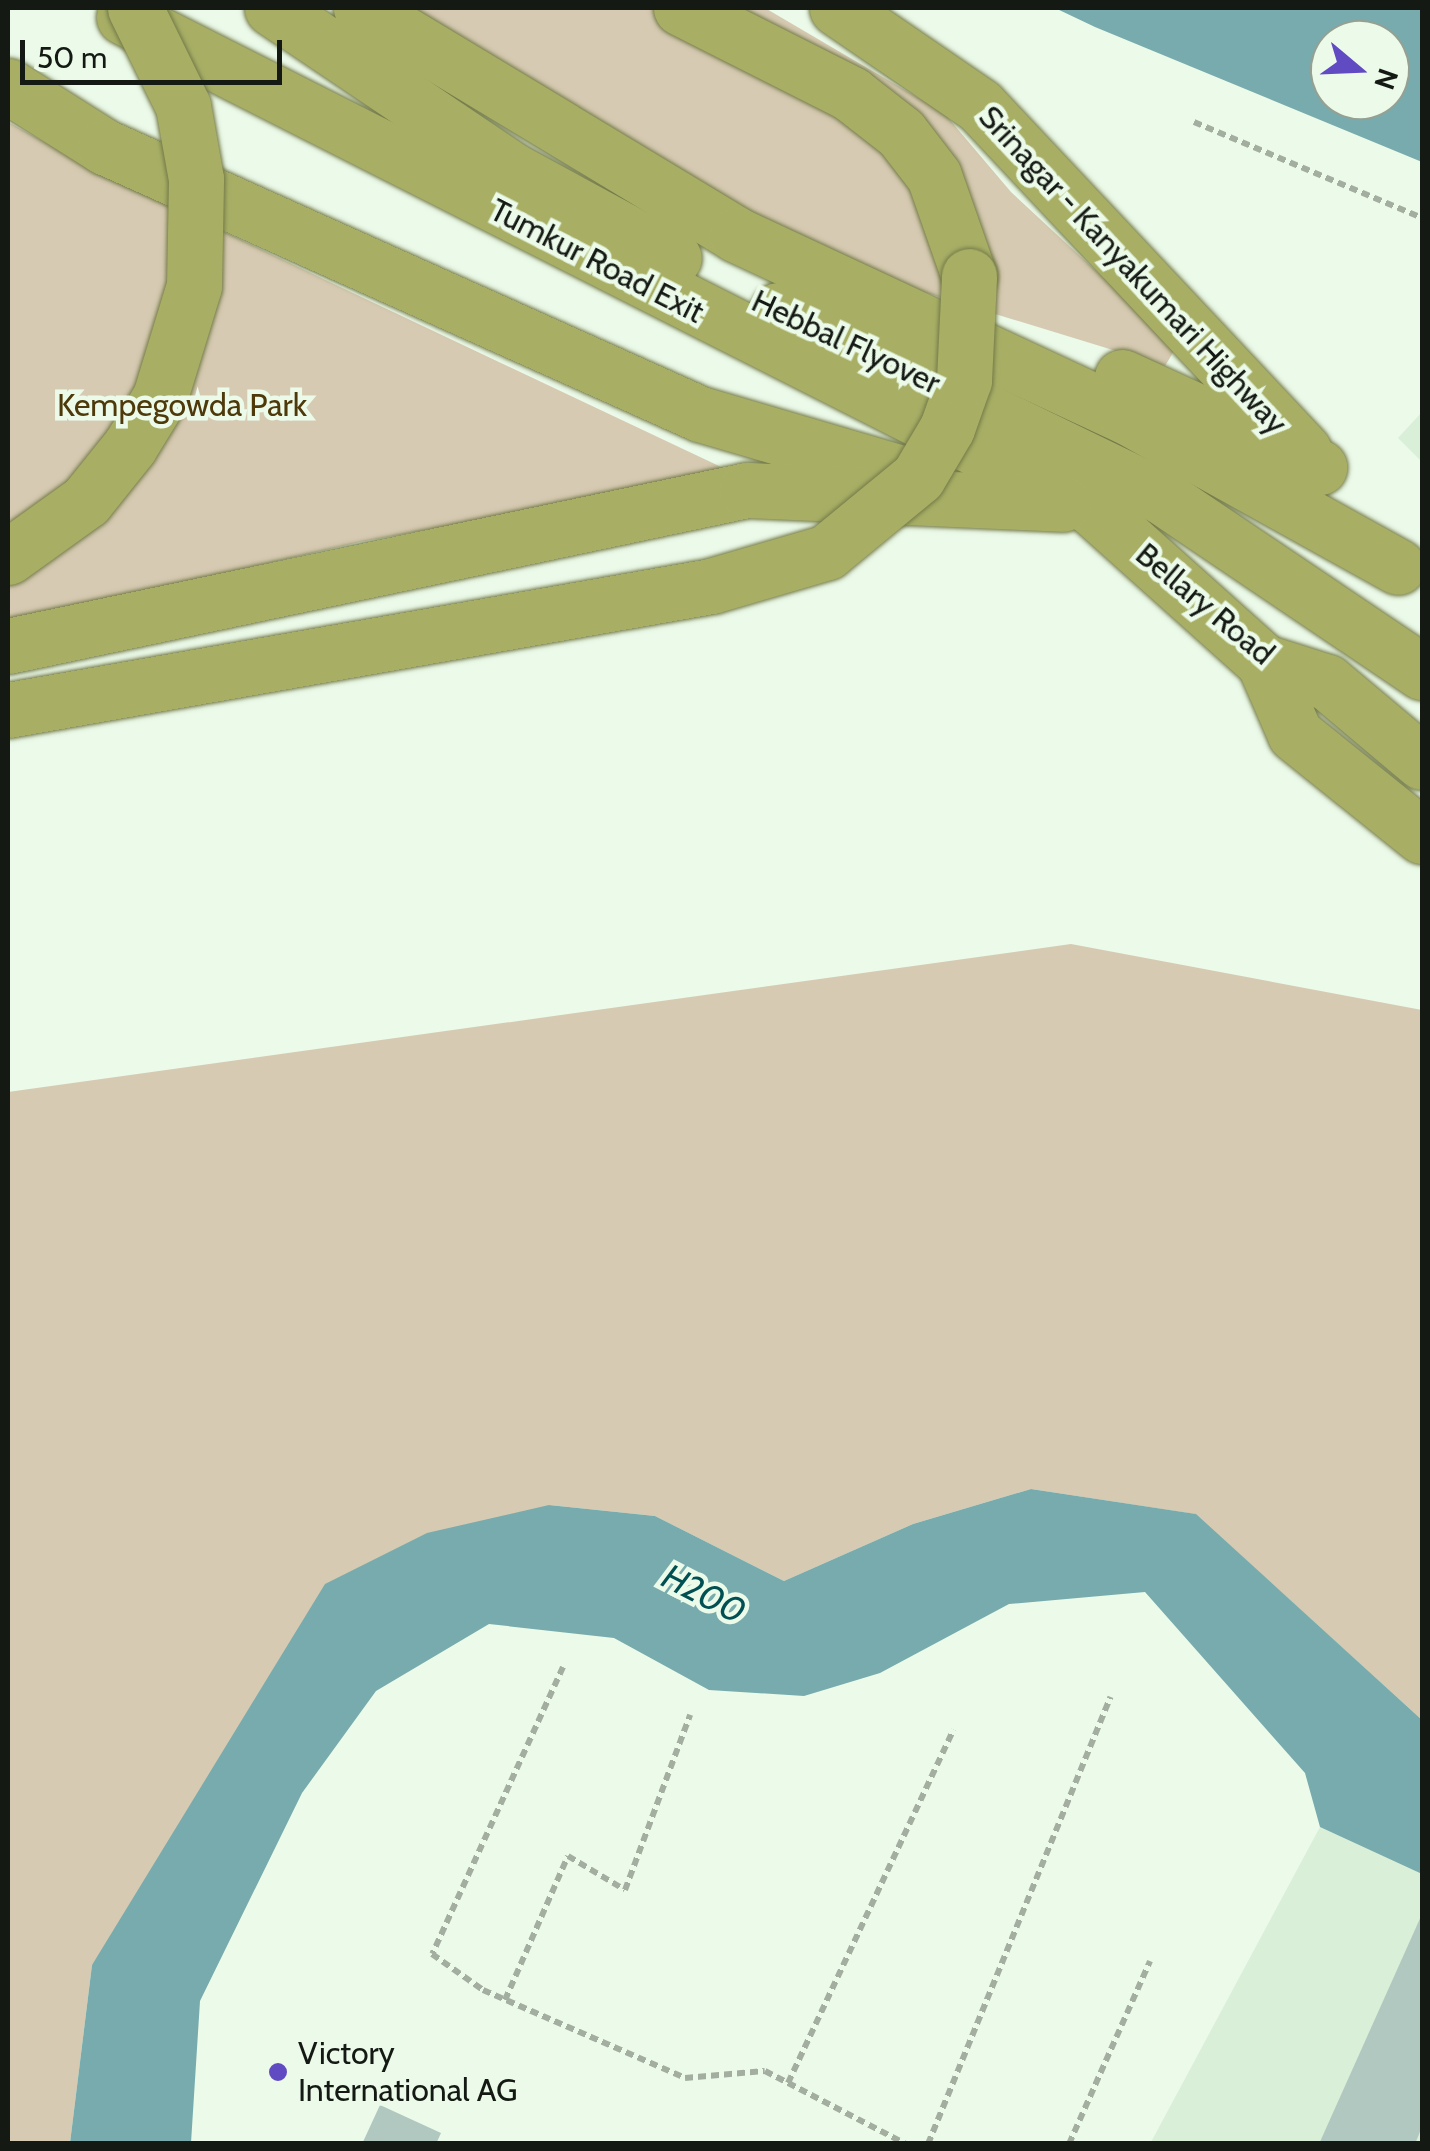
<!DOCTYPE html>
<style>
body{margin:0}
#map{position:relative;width:1430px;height:2151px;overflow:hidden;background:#ebfae9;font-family:Cabin,sans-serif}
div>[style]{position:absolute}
.built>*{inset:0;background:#daefd8}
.green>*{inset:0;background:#d6cab2}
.water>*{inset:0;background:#78abad}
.building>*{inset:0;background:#b0c8bf}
.path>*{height:6px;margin-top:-3px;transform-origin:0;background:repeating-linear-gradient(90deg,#a3aea1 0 8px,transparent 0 13px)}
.roads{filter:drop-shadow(0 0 2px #747a48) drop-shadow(0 0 2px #747a48)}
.highway>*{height:55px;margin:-27.5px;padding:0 27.5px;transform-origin:27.5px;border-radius:27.5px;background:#a8af65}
.bridges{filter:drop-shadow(0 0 2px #747a48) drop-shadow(0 0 2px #747a48)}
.highway-bridge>*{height:55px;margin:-27.5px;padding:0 27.5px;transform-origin:27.5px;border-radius:27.5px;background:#a8af65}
.dots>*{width:28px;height:28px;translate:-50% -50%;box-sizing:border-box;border:5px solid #ebfae9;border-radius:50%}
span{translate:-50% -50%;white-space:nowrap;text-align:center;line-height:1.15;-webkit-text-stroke:9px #ebfae9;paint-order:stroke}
.street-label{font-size:32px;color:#141913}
.park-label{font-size:32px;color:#4d3909}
.poi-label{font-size:32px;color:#141913}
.left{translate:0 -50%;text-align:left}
.water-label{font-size:35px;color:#005053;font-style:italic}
.frame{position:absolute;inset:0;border:10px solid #141913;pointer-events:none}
.north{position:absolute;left:1310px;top:20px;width:100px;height:100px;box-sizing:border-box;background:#ebfae9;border:2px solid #95a093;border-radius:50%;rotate:109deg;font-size:28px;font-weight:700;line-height:40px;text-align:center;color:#141913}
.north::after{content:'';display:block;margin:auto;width:35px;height:45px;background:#614bc3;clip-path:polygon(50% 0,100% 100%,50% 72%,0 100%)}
.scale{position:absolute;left:20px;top:40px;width:262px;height:45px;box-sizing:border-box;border:5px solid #141913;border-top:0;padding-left:12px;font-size:30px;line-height:35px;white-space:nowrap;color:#141913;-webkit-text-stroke:8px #ebfae9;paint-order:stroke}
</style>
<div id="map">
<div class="built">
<div style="clip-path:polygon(1422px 412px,1422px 462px,1398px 438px)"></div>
<div style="clip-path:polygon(1320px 1827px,1422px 1874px,1422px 2143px,1150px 2144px)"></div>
</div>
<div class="green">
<div style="clip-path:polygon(371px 8px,765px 8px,944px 113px,1011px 192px,1177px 346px,1165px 366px,754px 240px)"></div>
<div style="clip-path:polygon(8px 122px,110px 178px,736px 474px,360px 542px,8px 623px)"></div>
<div style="clip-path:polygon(1071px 944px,1422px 1010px,1422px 1720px,1195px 1514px,1031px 1489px,913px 1524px,784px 1581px,655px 1516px,549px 1505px,92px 1965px,70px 2143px,8px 2143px,8px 1092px)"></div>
</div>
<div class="water">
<div style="clip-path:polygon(evenodd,1055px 8px,1422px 8px,1422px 162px,1095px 27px,1055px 8px,1330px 40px,1390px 40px,1390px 100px,1330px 100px,1330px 40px)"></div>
<div style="clip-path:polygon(1031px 1489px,1196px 1514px,1422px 1720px,1422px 1874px,1320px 1827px,1305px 1773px,1145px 1592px,1009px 1604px,880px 1673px,804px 1696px,709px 1690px,614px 1638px,489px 1624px,376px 1691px,302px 1793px,200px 2001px,191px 2143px,70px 2143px,92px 1965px,325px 1584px,427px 1533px,549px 1505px,655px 1516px,784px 1581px,913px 1524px)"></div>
</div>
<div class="building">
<div style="clip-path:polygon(1422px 1914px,1422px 2127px,1415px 2144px,1319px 2144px)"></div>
<div style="clip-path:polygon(380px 2105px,441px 2133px,436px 2144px,362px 2144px)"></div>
</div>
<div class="path">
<div style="left:1194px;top:122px;width:247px;rotate:22.8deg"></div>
<div style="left:563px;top:1667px;width:315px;rotate:114.5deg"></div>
<div style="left:432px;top:1954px;width:62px;rotate:35.2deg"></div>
<div style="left:483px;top:1990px;width:220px;rotate:23.5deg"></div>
<div style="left:685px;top:2078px;width:80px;rotate:-5deg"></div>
<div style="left:765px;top:2071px;width:159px;rotate:27.4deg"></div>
<div style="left:505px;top:2000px;width:157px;rotate:-66.4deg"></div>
<div style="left:568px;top:1856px;width:66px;rotate:30.8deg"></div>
<div style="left:625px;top:1890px;width:187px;rotate:-69.6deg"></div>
<div style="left:788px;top:2083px;width:390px;rotate:-64.9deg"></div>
<div style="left:928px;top:2144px;width:483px;rotate:-67.8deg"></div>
<div style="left:1069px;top:2144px;width:200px;rotate:-66.1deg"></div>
</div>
<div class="roads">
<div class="highway">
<div style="left:272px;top:8px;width:290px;rotate:34deg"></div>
<div style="left:512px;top:170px;width:184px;rotate:28.5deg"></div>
<div style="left:361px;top:8px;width:439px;rotate:31.1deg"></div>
<div style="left:737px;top:235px;width:429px;rotate:25deg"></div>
<div style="left:1126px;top:416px;width:311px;rotate:29deg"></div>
<div style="left:681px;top:8px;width:191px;rotate:26.8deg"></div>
<div style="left:851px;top:94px;width:63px;rotate:38deg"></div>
<div style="left:901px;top:133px;width:54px;rotate:52.5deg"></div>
<div style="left:934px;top:176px;width:106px;rotate:70.7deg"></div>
<div style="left:837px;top:8px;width:173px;rotate:34.4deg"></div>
<div style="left:980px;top:106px;width:473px;rotate:46.8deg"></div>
<div style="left:124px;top:17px;width:1083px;rotate:26.85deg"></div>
<div style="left:1090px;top:506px;width:234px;rotate:41.9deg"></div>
<div style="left:1264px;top:662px;width:66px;rotate:17.6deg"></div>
<div style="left:1327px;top:682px;width:124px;rotate:40.1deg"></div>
<div style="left:8px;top:86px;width:115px;rotate:32.2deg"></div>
<div style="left:105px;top:147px;width:652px;rotate:24.17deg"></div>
<div style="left:700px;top:414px;width:221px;rotate:16.3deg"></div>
<div style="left:778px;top:310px;width:426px;rotate:25.9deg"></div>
<div style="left:1161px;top:496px;width:315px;rotate:34deg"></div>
<div style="left:1122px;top:377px;width:217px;rotate:24.6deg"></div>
<div style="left:8px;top:646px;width:755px;rotate:-11.92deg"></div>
<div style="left:747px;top:490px;width:316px;rotate:2.5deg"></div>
<div style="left:1264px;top:662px;width:78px;rotate:66.7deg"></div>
<div style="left:1295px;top:734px;width:163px;rotate:38.8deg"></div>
</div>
</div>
<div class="bridges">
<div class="highway-bridge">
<div style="left:8px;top:557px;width:96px;rotate:-35.7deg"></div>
<div style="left:86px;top:501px;width:70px;rotate:-51.3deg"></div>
<div style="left:130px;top:446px;width:57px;rotate:-58.5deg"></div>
<div style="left:160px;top:397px;width:116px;rotate:-73deg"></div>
<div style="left:194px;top:286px;width:107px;rotate:-88.9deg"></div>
<div style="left:196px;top:179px;width:74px;rotate:-100.1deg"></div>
<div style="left:183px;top:106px;width:109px;rotate:-116.1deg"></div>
<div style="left:8px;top:710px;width:714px;rotate:-10deg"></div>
<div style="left:711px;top:586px;width:121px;rotate:-16.3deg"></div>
<div style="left:827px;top:552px;width:118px;rotate:-39.5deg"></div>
<div style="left:918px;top:477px;width:57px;rotate:-59.4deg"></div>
<div style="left:947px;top:428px;width:51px;rotate:-70.5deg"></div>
<div style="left:964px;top:380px;width:104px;rotate:-87.2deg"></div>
</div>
</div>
<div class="dots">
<div style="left:278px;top:2072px;background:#614bc3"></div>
</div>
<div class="street-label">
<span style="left:597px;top:261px;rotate:27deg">Tumkur Road Exit</span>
<span style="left:1133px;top:270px;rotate:47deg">Srinagar - Kanyakumari Highway</span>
<span style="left:846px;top:342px;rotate:25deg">Hebbal Flyover</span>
<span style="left:1205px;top:604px;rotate:40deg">Bellary Road</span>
</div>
<div class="park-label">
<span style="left:182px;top:405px">Kempegowda Park</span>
</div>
<div class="poi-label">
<span class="left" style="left:298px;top:2072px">Victory<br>International AG</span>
</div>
<div class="water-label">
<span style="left:704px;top:1594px;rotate:27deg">H200</span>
</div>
<div class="frame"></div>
<div class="north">N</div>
<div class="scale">50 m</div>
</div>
